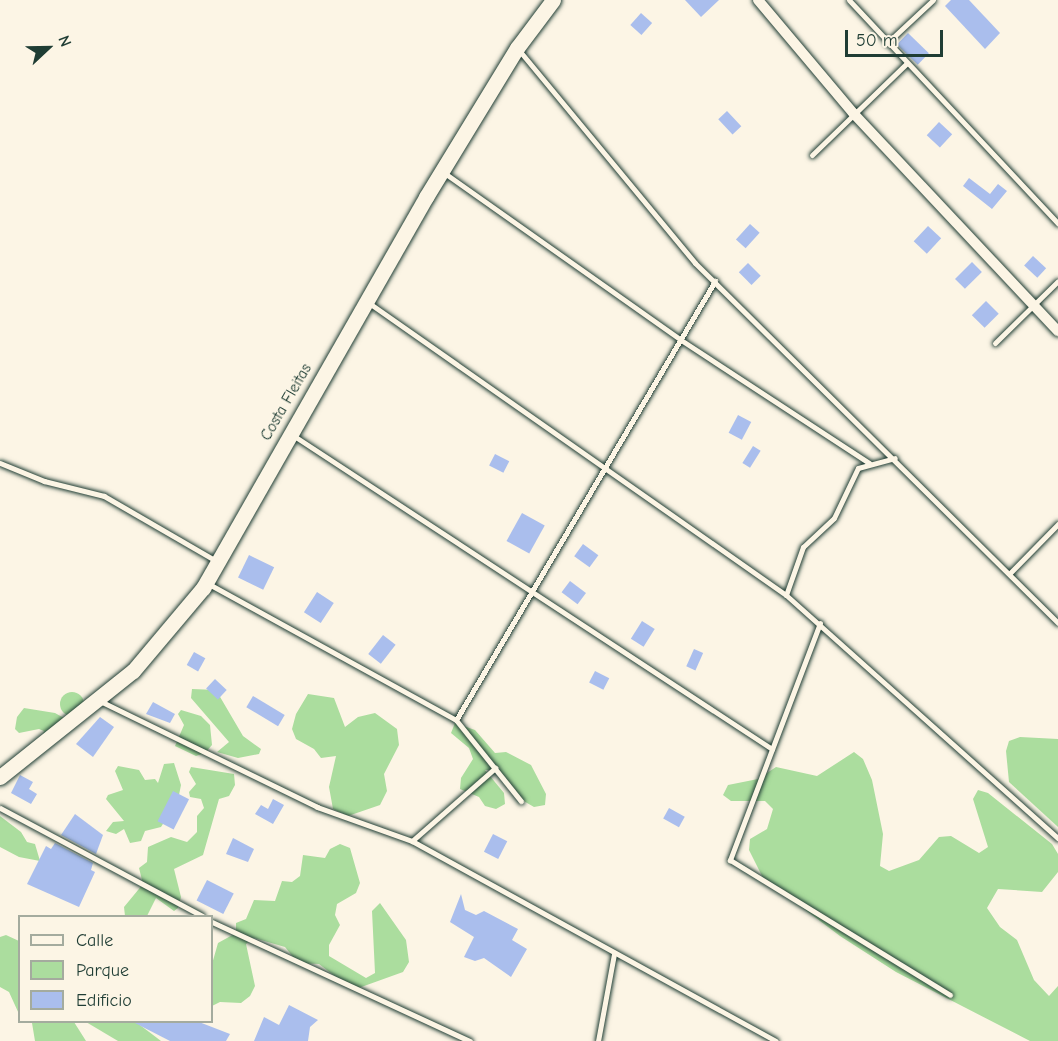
<!DOCTYPE html>
<style>
body{margin:0}
#map{position:relative;width:1058px;height:1041px;overflow:hidden;background:#fcf5e5;font-family:"Comic Neue",sans-serif}
div>[style]{position:absolute}
.green>*{inset:0;background:#abdd9e}
.round{border-radius:50%}
.building>*{inset:0;background:#aabeed;transform-origin:0 0}
.roads{filter:drop-shadow(0 0 2px #1f3d34) drop-shadow(0 0 2px #1f3d34)}
.service>*{height:5px;margin:-2.5px;padding:0 2.5px;transform-origin:2.5px;border-radius:2.5px;background:#fcf5e5}
.minor>*{height:10px;margin:-5px;padding:0 5px;transform-origin:5px;border-radius:5px;background:#fcf5e5}
.secondary>*{height:15px;margin:-7.5px;padding:0 7.5px;transform-origin:7.5px;border-radius:7.5px;background:#fcf5e5}
span{translate:-50% -50%;white-space:nowrap;text-align:center;line-height:1.15;-webkit-text-stroke:4.5px #fcf5e5;paint-order:stroke}
.street-label{font-size:16px;color:#1f3d34}
.legend{position:absolute;left:18px;top:915px;width:195px;height:108px;box-sizing:border-box;background:#fcf5e5;border:2px solid #a4ab9e;margin:0;padding:8px 10px;list-style:none;font-size:18px;color:#1f3d34}
.legend li{display:flex;align-items:center;gap:12px;height:30px}
.legend b{width:30px;border:2px solid #a4ab9e}
.north{position:absolute;left:18px;top:18px;width:60px;height:60px;-webkit-text-stroke:4px #fcf5e5;paint-order:stroke;rotate:68deg;font-size:16px;font-weight:700;line-height:24px;text-align:center;color:#1f3d34}
.north::after{content:'';display:block;margin:auto;width:21px;height:27px;background:#1f3d34;clip-path:polygon(50% 0,100% 100%,50% 72%,0 100%)}
.scale{position:absolute;left:845px;top:30px;width:98px;height:27px;box-sizing:border-box;border:3px solid #1f3d34;border-top:0;padding-left:8px;font-size:18px;line-height:21px;white-space:nowrap;color:#1f3d34;-webkit-text-stroke:4px #fcf5e5;paint-order:stroke}
</style>
<div id="map">
<div class="green">
<div style="clip-path:polygon(192px 689px,216px 690px,243px 736px,261px 749px,259px 754px,238px 758px,217px 752px,229px 742px,191px 698px)"></div>
<div class="round" style="left:60px;top:692px;width:24px;height:24px"></div>
<div style="clip-path:polygon(308px 694px,334px 698px,345px 727px,358px 717px,375px 713px,397px 729px,399px 745px,384px 774px,387px 791px,380px 805px,348px 816px,333px 809px,329px 787px,336px 756px,321px 758px,314px 749px,296px 739px,292px 729px,296px 714px)"></div>
<div style="clip-path:polygon(24px 708px,55px 713px,64px 718px,42px 737px,44px 731px,39px 729px,19px 733px,15px 729px,17px 717px)"></div>
<div style="clip-path:polygon(181px 710px,201px 716px,210px 725px,212px 745px,205px 753px,196px 756px,175px 746px,184px 725px,178px 714px)"></div>
<div style="clip-path:polygon(455px 723px,475px 730px,495px 753px,506px 752px,531px 765px,546px 794px,545px 805px,534px 807px,515px 796px,495px 770px,485px 770px,504px 793px,505px 804px,496px 809px,485px 806px,479px 797px,460px 789px,461px 778px,473px 759px,469px 748px,451px 733px)"></div>
<div style="clip-path:polygon(1020px 737px,1058px 739px,1058px 827px,1009px 782px,1006px 751px,1009px 741px)"></div>
<div style="clip-path:polygon(854px 752px,863px 759px,872px 780px,883px 834px,880px 866px,889px 871px,919px 860px,939px 837px,951px 836px,979px 853px,988px 847px,973px 799px,978px 790px,988px 793px,1052px 844px,1058px 854px,1058px 872px,1042px 892px,998px 889px,987px 908px,1000px 927px,1017px 940px,1034px 980px,1049px 996px,1058px 986px,1058px 1041px,1030px 1041px,896px 972px,840px 936px,763px 878px,749px 850px,750px 839px,767px 829px,773px 809px,765px 801px,731px 801px,723px 795px,728px 785px,758px 779px,776px 767px,817px 776px)"></div>
<div style="clip-path:polygon(174px 763px,181px 785px,178px 800px,161px 827px,145px 831px,141px 841px,130px 843px,124px 829px,116px 834px,106px 831px,113px 822px,124px 821px,106px 799px,108px 795px,123px 790px,115px 771px,118px 766px,139px 770px,145px 780px,155px 779px,158px 783px,164px 764px)"></div>
<div style="clip-path:polygon(191px 767px,234px 774px,235px 785px,229px 796px,219px 799px,203px 855px,174px 869px,181px 897px,178px 908px,174px 911px,156px 898px,147px 916px,125px 916px,124px 907px,143px 884px,139px 868px,147px 862px,148px 847px,171px 837px,187px 842px,197px 832px,197px 816px,204px 808px,201px 799px,190px 797px,189px 792px,196px 784px,189px 772px)"></div>
<div style="clip-path:polygon(0 816px,21px 832px,27px 842px,35px 844px,40px 861px,19px 857px,0 847px)"></div>
<div style="clip-path:polygon(340px 844px,350px 848px,360px 883px,356px 893px,337px 904px,335px 915px,340px 925px,329px 945px,329px 956px,366px 978px,375px 973px,372px 911px,380px 903px,406px 940px,409px 962px,403px 972px,353px 990px,319px 964px,298px 963px,285px 947px,254px 938px,246px 944px,255px 986px,250px 996px,241px 1003px,220px 1002px,212px 1006px,212px 964px,218px 943px,236px 933px,236px 923px,246px 919px,254px 900px,275px 901px,282px 881px,292px 882px,300px 876px,303px 855px,325px 858px,330px 849px)"></div>
<div style="clip-path:polygon(6px 935px,19px 941px,19px 1014px,9px 992px,0 987px,0 937px)"></div>
<div style="clip-path:polygon(27px 1022px,74px 1022px,86px 1041px,35px 1041px,32px 1023px)"></div>
<div style="clip-path:polygon(86px 1022px,136px 1022px,161px 1041px,118px 1041px)"></div>
</div>
<div class="building">
<div style="clip-path:polygon(685px 0,719px 0,701px 17px)"></div>
<div style="clip-path:polygon(951px 0,969px 0,1000px 33px,985px 49px,945px 6px)"></div>
<div style="left:641px;top:13px;width:15px;height:16px;rotate:42deg"></div>
<div style="left:908px;top:33px;width:29px;height:16px;rotate:44deg"></div>
<div style="left:727px;top:111px;width:21px;height:12px;rotate:47deg"></div>
<div style="left:939px;top:122px;width:18px;height:18px;rotate:43deg"></div>
<div style="clip-path:polygon(969px 178px,990px 194px,998px 184px,1007px 191px,992px 209px,963px 186px)"></div>
<div style="left:750px;top:224px;width:13px;height:21px;rotate:42deg"></div>
<div style="left:928px;top:226px;width:18px;height:21px;rotate:43deg"></div>
<div style="left:1033px;top:256px;width:18px;height:13px;rotate:43deg"></div>
<div style="left:972px;top:262px;width:14px;height:24px;rotate:45deg"></div>
<div style="left:748px;top:263px;width:18px;height:13px;rotate:45deg"></div>
<div style="left:986px;top:301px;width:18px;height:20px;rotate:45deg"></div>
<div style="left:738px;top:415px;width:15px;height:20px;rotate:28deg"></div>
<div style="left:753px;top:446px;width:9px;height:20px;rotate:32deg"></div>
<div style="left:495px;top:454px;width:16px;height:13px;rotate:27deg"></div>
<div style="left:522px;top:513px;width:26px;height:32px;rotate:29deg"></div>
<div style="left:583px;top:544px;width:19px;height:15px;rotate:36deg"></div>
<div style="left:249px;top:555px;width:28px;height:25px;rotate:26deg"></div>
<div style="left:570px;top:581px;width:20px;height:14px;rotate:37deg"></div>
<div style="left:317px;top:592px;width:20px;height:24px;rotate:33deg"></div>
<div style="left:642px;top:621px;width:15px;height:21px;rotate:32deg"></div>
<div style="left:383px;top:635px;width:16px;height:24px;rotate:38deg"></div>
<div style="left:694px;top:649px;width:10px;height:19px;rotate:24deg"></div>
<div style="left:194px;top:652px;width:13px;height:15px;rotate:29deg"></div>
<div style="left:595px;top:671px;width:16px;height:13px;rotate:27deg"></div>
<div style="left:215px;top:679px;width:16px;height:13px;rotate:43deg"></div>
<div style="left:253px;top:696px;width:37px;height:13px;rotate:31deg"></div>
<div style="clip-path:polygon(153px 702px,175px 714px,170px 723px,146px 714px)"></div>
<div style="clip-path:polygon(100px 717px,114px 727px,93px 757px,76px 744px)"></div>
<div style="clip-path:polygon(20px 775px,33px 782px,29px 789px,37px 794px,31px 804px,11px 793px)"></div>
<div style="left:173px;top:791px;width:18px;height:34px;rotate:27deg"></div>
<div style="clip-path:polygon(273px 799px,284px 805px,273px 824px,255px 814px,261px 805px,268px 809px)"></div>
<div style="left:669px;top:808px;width:18px;height:12px;rotate:29deg"></div>
<div style="clip-path:polygon(75px 814px,103px 835px,96px 854px,61px 835px)"></div>
<div style="left:493px;top:834px;width:16px;height:20px;rotate:27deg"></div>
<div style="clip-path:polygon(233px 838px,254px 849px,248px 862px,226px 854px)"></div>
<div style="clip-path:polygon(55px 843px,93px 863px,91px 870px,95px 872px,79px 907px,27px 884px,46px 846px,51px 849px)"></div>
<div style="left:207px;top:880px;width:30px;height:23px;rotate:27deg"></div>
<div style="clip-path:polygon(461px 894px,465px 910px,476px 915px,484px 911px,518px 929px,512px 940px,527px 949px,511px 977px,484px 958px,475px 961px,464px 957px,474px 937px,450px 922px)"></div>
<div style="clip-path:polygon(289px 1005px,318px 1020px,310px 1027px,308px 1041px,254px 1041px,264px 1017px,279px 1025px)"></div>
<div style="clip-path:polygon(133px 1022px,199px 1022px,230px 1034px,226px 1041px,170px 1041px)"></div>
</div>
<div class="roads">
<div class="service">
<div style="left:849px;top:0;width:306px;rotate:46.9deg"></div>
<div style="left:887px;top:43px;width:63px;rotate:-43.1deg"></div>
<div style="left:518px;top:49px;width:278px;rotate:50.4deg"></div>
<div style="left:695px;top:263px;width:511px;rotate:44.76deg"></div>
<div style="left:812px;top:155px;width:131px;rotate:-44.1deg"></div>
<div style="left:443px;top:172px;width:291px;rotate:35.2deg"></div>
<div style="left:681px;top:340px;width:225px;rotate:33.2deg"></div>
<div style="left:369px;top:303px;width:509px;rotate:35deg"></div>
<div style="left:786px;top:595px;width:365px;rotate:41.8deg"></div>
<div style="left:995px;top:343px;width:88px;rotate:-44.5deg"></div>
<div style="left:291px;top:434px;width:575px;rotate:33.22deg"></div>
<div style="left:0;top:463px;width:48px;rotate:22.2deg"></div>
<div style="left:44px;top:481px;width:62px;rotate:14deg"></div>
<div style="left:104px;top:496px;width:129px;rotate:30.1deg"></div>
<div style="left:1010px;top:573px;width:69px;rotate:-45.6deg"></div>
<div style="left:207px;top:583px;width:284px;rotate:28.8deg"></div>
<div style="left:456px;top:720px;width:104px;rotate:51.3deg"></div>
<div style="left:786px;top:595px;width:51px;rotate:-70.5deg"></div>
<div style="left:803px;top:547px;width:42px;rotate:-43.1deg"></div>
<div style="left:834px;top:518px;width:55px;rotate:-64.4deg"></div>
<div style="left:858px;top:468px;width:38px;rotate:-15deg"></div>
<div style="left:820px;top:623px;width:254px;rotate:110.8deg"></div>
<div style="left:730px;top:860px;width:258px;rotate:31.5deg"></div>
<div style="left:100px;top:701px;width:242px;rotate:26deg"></div>
<div style="left:317px;top:807px;width:101px;rotate:19.7deg"></div>
<div style="left:412px;top:841px;width:415px;rotate:28.8deg"></div>
<div style="left:456px;top:720px;width:510px;rotate:-59.46deg"></div>
<div style="left:0;top:808px;width:229px;rotate:28.1deg"></div>
<div style="left:412px;top:841px;width:111px;rotate:-41.3deg"></div>
<div style="left:212px;top:922px;width:284px;rotate:24.8deg"></div>
<div style="left:598px;top:1041px;width:88px;rotate:-79.6deg"></div>
</div>
<div class="minor">
<div style="left:758px;top:0;width:149px;rotate:49.9deg"></div>
<div style="left:854px;top:114px;width:298px;rotate:46.8deg"></div>
</div>
<div class="secondary">
<div style="left:0;top:777px;width:170px;rotate:-38.6deg"></div>
<div style="left:133px;top:671px;width:109px;rotate:-49.9deg"></div>
<div style="left:203px;top:588px;width:450px;rotate:-60.3deg"></div>
<div style="left:426px;top:197px;width:175px;rotate:-58.6deg"></div>
<div style="left:517px;top:48px;width:60px;rotate:-53.1deg"></div>
</div>
</div>
<div class="street-label">
<span style="left:286px;top:402px;rotate:-60deg">Costa Fleitas</span>
</div>
<ul class="legend">
<li><b style="height:8px;background:#fcf5e5"></b>Calle</li>
<li><b style="height:16px;background:#abdd9e"></b>Parque</li>
<li><b style="height:16px;background:#aabeed"></b>Edificio</li>
</ul>
<div class="north">N</div>
<div class="scale">50 m</div>
</div>
